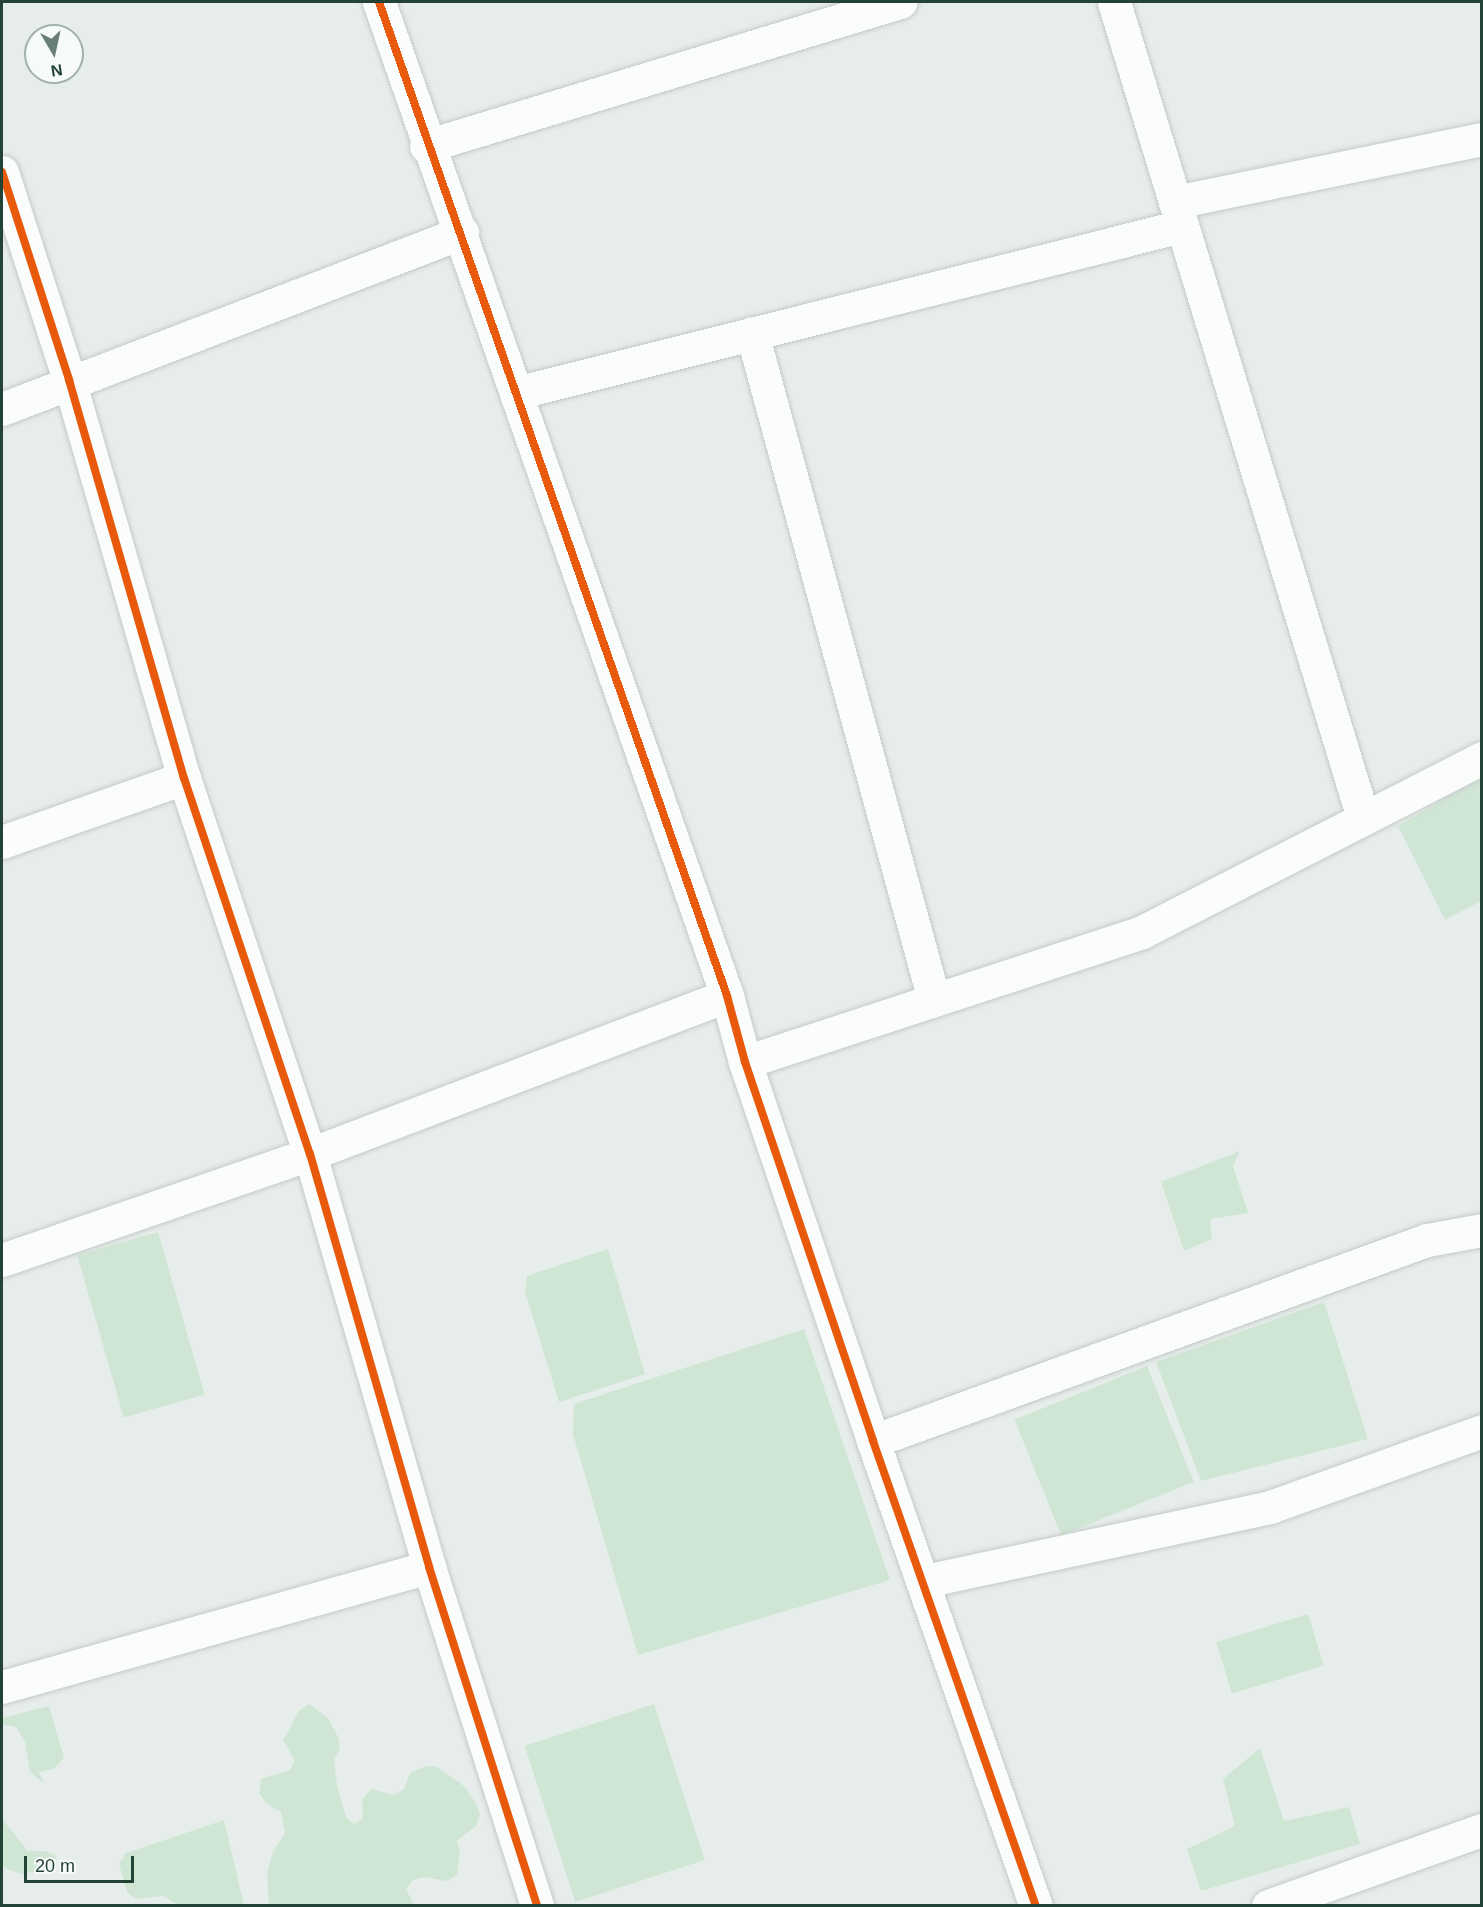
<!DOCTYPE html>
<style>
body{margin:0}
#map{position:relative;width:1483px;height:1907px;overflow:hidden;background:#e7edea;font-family:Helvetica,sans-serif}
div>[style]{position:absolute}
.green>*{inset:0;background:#d0e6d5;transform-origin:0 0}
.roads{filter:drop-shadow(0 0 2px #c4cac7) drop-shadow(0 0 2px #c4cac7)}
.minor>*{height:33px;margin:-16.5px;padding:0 16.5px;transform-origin:16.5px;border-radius:16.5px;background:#fbfcfc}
.cycleway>*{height:8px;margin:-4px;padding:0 4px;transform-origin:4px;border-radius:4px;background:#e8590c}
span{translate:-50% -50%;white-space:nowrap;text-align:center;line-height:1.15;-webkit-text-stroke:5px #f6fbf8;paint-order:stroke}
.frame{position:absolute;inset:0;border:3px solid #234337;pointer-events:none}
.north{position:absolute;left:24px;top:24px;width:60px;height:60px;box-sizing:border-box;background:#f6fbf8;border:2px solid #a2b1ab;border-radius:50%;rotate:171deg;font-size:16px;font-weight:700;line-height:24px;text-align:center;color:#234337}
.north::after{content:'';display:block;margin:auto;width:21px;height:27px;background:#687e76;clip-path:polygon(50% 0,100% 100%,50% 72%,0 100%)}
.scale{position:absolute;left:24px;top:1856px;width:110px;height:27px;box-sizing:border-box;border:3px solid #234337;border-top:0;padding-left:8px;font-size:18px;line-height:21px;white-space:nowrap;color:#234337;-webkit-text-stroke:4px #f6fbf8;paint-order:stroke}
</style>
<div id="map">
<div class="green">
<div style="clip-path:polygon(1481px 777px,1481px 901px,1445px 920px,1398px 826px)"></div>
<div style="clip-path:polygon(1240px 1151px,1233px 1166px,1248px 1213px,1210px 1219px,1212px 1239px,1184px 1251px,1161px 1182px)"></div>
<div style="left:158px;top:1232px;width:169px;height:84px;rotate:74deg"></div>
<div style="clip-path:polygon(608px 1249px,645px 1374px,559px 1402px,525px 1292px,527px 1276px)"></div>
<div style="clip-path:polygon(1324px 1302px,1368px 1439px,1201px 1481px,1156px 1362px)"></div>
<div style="clip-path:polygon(804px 1329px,890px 1580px,638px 1655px,573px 1434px,574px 1404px)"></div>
<div style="left:1147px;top:1366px;width:125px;height:143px;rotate:68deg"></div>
<div style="left:1308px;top:1614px;width:54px;height:96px;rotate:73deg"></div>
<div style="clip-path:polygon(309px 1704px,328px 1718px,338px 1737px,340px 1748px,334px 1759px,337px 1785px,346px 1817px,354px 1824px,363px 1818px,362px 1800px,371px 1789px,394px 1795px,404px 1789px,410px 1773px,424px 1767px,435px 1766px,446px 1773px,464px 1786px,477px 1805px,480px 1815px,476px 1826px,457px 1841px,460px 1852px,457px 1875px,447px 1881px,424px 1877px,413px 1880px,406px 1889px,414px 1905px,269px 1905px,267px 1873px,273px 1852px,285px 1833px,281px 1812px,266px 1803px,259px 1793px,261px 1779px,290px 1770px,295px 1760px,283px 1741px,299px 1711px)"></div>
<div style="left:654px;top:1704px;width:164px;height:136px;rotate:72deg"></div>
<div style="clip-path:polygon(49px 1706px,64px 1758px,53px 1769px,39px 1772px,44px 1783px,30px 1772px,25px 1742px,16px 1727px,2px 1724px,2px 1718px)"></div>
<div style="clip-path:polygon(1260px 1748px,1284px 1821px,1349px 1807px,1360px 1844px,1201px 1891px,1187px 1849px,1235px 1826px,1223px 1779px)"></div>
<div style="clip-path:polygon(2px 1819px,28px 1851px,46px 1851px,56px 1856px,54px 1862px,38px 1871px,21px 1874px,5px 1868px,2px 1864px)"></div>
<div style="clip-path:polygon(224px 1820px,244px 1905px,178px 1905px,163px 1896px,135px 1899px,127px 1892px,119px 1864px,126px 1853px)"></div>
</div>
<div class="roads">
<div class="minor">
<div style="left:379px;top:2px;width:1053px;rotate:70.7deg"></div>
<div style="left:727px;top:996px;width:68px;rotate:74.7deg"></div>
<div style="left:745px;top:1062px;width:400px;rotate:71.3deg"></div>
<div style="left:873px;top:1441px;width:493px;rotate:70.7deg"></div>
<div style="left:1114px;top:2px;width:853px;rotate:73.03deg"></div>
<div style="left:426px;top:146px;width:496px;rotate:-16.9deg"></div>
<div style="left:2px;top:172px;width:219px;rotate:72.1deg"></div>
<div style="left:69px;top:380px;width:414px;rotate:73.9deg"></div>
<div style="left:184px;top:778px;width:397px;rotate:71.5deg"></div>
<div style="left:310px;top:1154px;width:430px;rotate:73.9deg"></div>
<div style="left:429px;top:1567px;width:356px;rotate:72.3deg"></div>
<div style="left:1175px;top:202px;width:313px;rotate:-11.6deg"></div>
<div style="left:752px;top:333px;width:691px;rotate:74.74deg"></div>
<div style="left:516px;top:393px;width:687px;rotate:-14.08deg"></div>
<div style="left:2px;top:409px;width:493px;rotate:-21deg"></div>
<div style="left:2px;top:842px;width:193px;rotate:-19.4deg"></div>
<div style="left:745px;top:1062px;width:418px;rotate:-18.1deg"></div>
<div style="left:1142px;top:932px;width:382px;rotate:-27.1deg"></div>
<div style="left:2px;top:1260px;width:326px;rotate:-19deg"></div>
<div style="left:310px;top:1154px;width:446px;rotate:-20.8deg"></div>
<div style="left:873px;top:1441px;width:589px;rotate:-19.94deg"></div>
<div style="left:1427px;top:1240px;width:56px;rotate:-10.3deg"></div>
<div style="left:925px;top:1581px;width:353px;rotate:-12.1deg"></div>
<div style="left:1270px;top:1507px;width:225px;rotate:-19.7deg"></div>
<div style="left:2px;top:1687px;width:444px;rotate:-15.7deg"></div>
<div style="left:1268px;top:1906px;width:227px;rotate:-19.6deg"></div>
</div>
</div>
<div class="cycleway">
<div style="left:379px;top:2px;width:1053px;rotate:70.7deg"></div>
<div style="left:727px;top:996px;width:68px;rotate:74.7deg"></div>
<div style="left:745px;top:1062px;width:400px;rotate:71.3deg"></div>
<div style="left:873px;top:1441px;width:493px;rotate:70.7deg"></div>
<div style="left:2px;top:172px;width:219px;rotate:72.1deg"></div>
<div style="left:69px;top:380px;width:414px;rotate:73.9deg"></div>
<div style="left:184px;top:778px;width:397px;rotate:71.5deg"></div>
<div style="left:310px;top:1154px;width:430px;rotate:73.9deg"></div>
<div style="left:429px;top:1567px;width:356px;rotate:72.3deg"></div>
</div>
<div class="frame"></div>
<div class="north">N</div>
<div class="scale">20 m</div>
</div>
